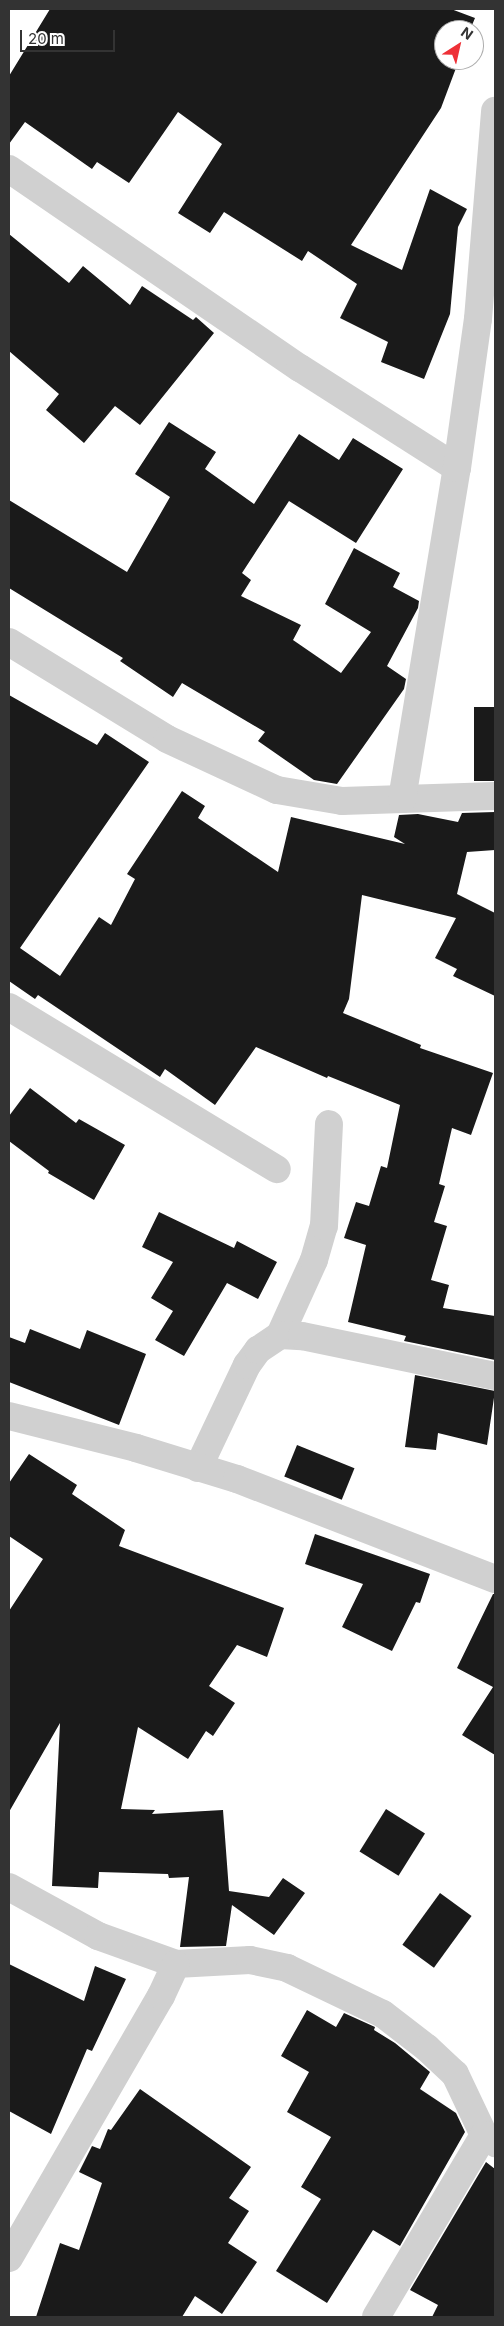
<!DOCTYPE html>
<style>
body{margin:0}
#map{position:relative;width:504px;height:2326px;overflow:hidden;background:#fff;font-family:Inter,sans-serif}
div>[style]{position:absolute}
.building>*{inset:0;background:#1a1a1a;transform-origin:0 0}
.minor>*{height:28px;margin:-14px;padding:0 14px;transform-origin:14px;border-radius:14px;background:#d0d0d0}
.tertiary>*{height:28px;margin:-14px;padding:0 14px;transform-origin:14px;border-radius:14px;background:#d0d0d0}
span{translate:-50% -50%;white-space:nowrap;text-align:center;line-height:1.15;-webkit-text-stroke:5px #fff;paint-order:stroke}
.frame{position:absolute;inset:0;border:10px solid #333;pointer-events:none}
.north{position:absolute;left:434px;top:20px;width:50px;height:50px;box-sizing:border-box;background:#fff;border:1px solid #adadad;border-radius:50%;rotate:35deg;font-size:14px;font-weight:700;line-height:20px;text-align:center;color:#333}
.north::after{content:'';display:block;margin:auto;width:18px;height:22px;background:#ee3037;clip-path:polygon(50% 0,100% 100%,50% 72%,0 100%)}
.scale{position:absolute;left:20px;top:30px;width:95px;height:22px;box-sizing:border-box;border:2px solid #333;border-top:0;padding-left:6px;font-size:15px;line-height:18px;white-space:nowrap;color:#333;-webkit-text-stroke:4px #fff;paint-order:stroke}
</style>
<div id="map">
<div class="building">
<div style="clip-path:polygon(50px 9px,451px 9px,475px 18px,470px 30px,444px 30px,444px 60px,459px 60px,441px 108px,351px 245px,402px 270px,430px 189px,467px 209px,458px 227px,450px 314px,424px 379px,381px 362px,388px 342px,340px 318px,357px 284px,308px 251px,302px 261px,224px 212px,210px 233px,178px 213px,222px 144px,178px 112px,129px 183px,97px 162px,92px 169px,25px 122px,9px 144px,9px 76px)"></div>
<div style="clip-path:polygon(9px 234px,69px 283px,83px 266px,130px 305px,142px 286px,193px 320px,196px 317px,214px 333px,140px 425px,115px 406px,84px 443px,46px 410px,59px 394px,9px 351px)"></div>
<div style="clip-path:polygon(169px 422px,216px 452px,205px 469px,254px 504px,299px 434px,339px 460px,353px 438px,403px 469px,356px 543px,289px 501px,242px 573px,251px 580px,241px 596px,301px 625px,293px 640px,341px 673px,371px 632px,325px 604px,354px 548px,400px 573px,393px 587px,419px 601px,418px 608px,387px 666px,406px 679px,404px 689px,337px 784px,314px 780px,258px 741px,265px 732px,182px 683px,173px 697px,120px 661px,123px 658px,9px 588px,9px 500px,127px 572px,170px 497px,135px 474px)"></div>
<div style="clip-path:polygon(9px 695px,97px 745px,105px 733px,149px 762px,20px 948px,60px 976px,99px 917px,111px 925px,135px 879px,127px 874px,182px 791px,205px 806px,198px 818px,278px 872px,291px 817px,405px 844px,394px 837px,399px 815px,418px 814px,458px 822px,462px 813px,495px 812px,495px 850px,467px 852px,457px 894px,495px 913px,495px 996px,453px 976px,457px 969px,435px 958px,456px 918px,362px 895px,349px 999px,343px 1013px,421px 1045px,420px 1048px,493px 1073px,471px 1135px,452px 1128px,439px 1184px,445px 1186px,434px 1222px,447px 1226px,431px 1280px,449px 1285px,443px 1308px,495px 1316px,495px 1360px,414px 1343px,404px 1341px,406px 1336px,348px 1322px,366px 1245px,344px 1238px,356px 1202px,369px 1206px,381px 1166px,387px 1168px,400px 1105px,328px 1076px,327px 1078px,256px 1047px,215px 1105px,165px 1069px,160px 1077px,38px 995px,35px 999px,9px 981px)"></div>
<div style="left:474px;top:707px;width:21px;height:74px"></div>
<div style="clip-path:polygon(30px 1088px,76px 1123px,79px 1119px,125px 1145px,94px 1200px,48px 1173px,49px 1171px,9px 1141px,9px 1116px)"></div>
<div style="clip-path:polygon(159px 1212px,234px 1248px,237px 1241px,277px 1262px,258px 1299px,227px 1283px,184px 1356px,155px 1340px,173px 1311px,151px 1298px,173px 1262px,142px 1247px)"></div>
<div style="clip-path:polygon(30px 1329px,80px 1349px,87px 1330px,146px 1354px,119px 1425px,9px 1382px,9px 1337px,25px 1343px)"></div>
<div style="clip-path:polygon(415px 1375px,495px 1391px,487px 1445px,438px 1433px,436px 1450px,405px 1447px)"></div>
<div style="left:297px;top:1445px;width:62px;height:34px;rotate:22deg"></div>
<div style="clip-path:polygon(29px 1454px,77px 1485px,72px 1494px,125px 1530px,119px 1546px,284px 1608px,267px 1657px,237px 1645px,209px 1686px,235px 1703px,213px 1736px,206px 1731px,188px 1759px,138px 1727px,121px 1809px,155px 1810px,152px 1814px,223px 1810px,229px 1891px,269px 1897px,283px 1878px,305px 1893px,274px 1935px,232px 1905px,226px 1946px,180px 1947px,189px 1877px,169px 1878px,168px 1874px,99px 1872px,98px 1888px,52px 1886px,60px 1723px,9px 1812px,9px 1611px,43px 1559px,9px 1536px,9px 1483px)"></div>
<div style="clip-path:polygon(315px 1534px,430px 1574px,420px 1603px,416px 1602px,392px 1651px,342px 1627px,363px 1584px,305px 1564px)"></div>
<div style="clip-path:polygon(493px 1594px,495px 1594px,495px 1755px,462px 1735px,493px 1687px,457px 1668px)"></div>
<div style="left:386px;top:1809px;width:46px;height:50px;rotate:32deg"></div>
<div style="left:440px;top:1893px;width:39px;height:64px;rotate:36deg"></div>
<div style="clip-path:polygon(9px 1964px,84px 2001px,95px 1966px,126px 1979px,92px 2051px,87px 2049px,51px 2134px,9px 2111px)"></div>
<div style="clip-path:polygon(307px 2010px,336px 2027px,344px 2013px,375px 2027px,374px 2030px,395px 2043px,430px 2072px,420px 2089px,456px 2113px,465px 2132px,400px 2246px,373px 2230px,327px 2303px,276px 2271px,321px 2199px,301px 2187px,331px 2137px,287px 2112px,309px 2072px,281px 2056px)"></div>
<div style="clip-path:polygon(140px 2089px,251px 2167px,229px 2198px,249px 2211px,228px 2243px,257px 2262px,222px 2314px,195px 2296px,182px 2317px,36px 2317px,60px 2243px,79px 2250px,102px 2183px,79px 2172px,92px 2146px,100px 2149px,108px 2129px,111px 2130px)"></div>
<div style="clip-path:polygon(486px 2162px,495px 2169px,495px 2317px,432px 2317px,438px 2305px,410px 2290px)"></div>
</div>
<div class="minor">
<div style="left:9px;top:169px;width:353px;rotate:34.4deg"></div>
<div style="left:300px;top:368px;width:186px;rotate:32.5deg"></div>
<div style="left:9px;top:642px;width:185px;rotate:31.5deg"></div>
<div style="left:167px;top:739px;width:121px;rotate:24.9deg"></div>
<div style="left:277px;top:790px;width:66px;rotate:9.6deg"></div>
<div style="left:342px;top:801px;width:153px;rotate:-1.9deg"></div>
<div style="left:402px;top:799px;width:336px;rotate:-80.6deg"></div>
<div style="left:457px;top:468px;width:150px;rotate:-82deg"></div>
<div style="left:478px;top:319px;width:209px;rotate:-85.3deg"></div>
<div style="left:9px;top:1007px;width:313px;rotate:31.2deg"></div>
<div style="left:280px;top:1335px;width:82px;rotate:-65.6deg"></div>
<div style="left:314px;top:1260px;width:35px;rotate:-74deg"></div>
<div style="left:324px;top:1226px;width:102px;rotate:-87.2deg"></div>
<div style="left:198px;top:1468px;width:114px;rotate:-64.6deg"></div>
<div style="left:247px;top:1365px;width:19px;rotate:-54deg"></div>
<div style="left:258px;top:1350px;width:27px;rotate:-34deg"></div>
<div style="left:280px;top:1335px;width:22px;rotate:3deg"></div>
<div style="left:302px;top:1336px;width:197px;rotate:11.7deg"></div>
<div style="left:9px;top:1887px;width:102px;rotate:28.8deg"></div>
<div style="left:98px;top:1936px;width:83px;rotate:19.7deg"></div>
<div style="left:176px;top:1964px;width:74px;rotate:-3.1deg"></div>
<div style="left:250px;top:1960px;width:38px;rotate:12deg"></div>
<div style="left:287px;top:1968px;width:106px;rotate:25.6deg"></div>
<div style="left:383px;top:2014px;width:56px;rotate:37.7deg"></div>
<div style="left:427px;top:2048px;width:38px;rotate:43deg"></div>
<div style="left:455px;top:2074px;width:68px;rotate:64.6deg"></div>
<div style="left:484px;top:2135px;width:14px;rotate:36deg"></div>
<div style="left:9px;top:2258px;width:303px;rotate:-59.9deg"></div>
<div style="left:161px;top:1996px;width:35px;rotate:-65deg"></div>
<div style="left:376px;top:2317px;width:212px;rotate:-59.3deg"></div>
</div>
<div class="tertiary">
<div style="left:9px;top:1416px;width:131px;rotate:14.1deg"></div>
<div style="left:136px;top:1448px;width:106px;rotate:17.1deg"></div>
<div style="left:237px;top:1479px;width:277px;rotate:21.2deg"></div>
</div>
<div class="frame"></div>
<div class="north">N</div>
<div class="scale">20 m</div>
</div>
